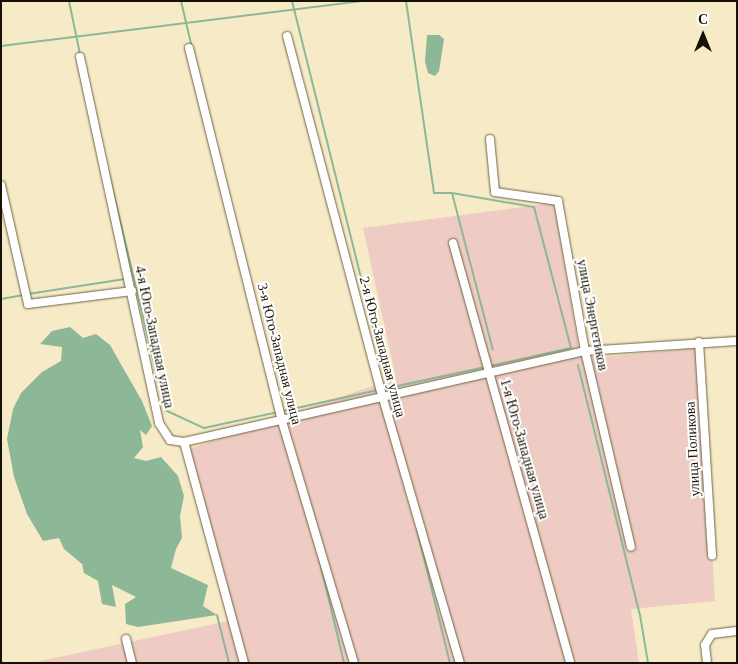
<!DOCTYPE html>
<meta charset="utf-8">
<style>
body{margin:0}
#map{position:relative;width:738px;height:664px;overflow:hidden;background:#f7ebc7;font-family:"Times New Roman",serif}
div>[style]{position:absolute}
.green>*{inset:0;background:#eecbc3}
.water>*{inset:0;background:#8db898}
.stream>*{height:2px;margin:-1px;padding:0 1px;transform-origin:1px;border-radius:1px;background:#8db898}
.roads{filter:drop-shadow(0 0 1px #6d6343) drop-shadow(0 0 1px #6d6343)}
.minor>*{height:8px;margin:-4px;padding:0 4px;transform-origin:4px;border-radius:4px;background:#fff}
span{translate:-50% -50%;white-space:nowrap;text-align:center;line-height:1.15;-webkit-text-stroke:4px #fff;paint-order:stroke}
.street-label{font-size:14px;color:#161205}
.frame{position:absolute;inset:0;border:2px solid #161205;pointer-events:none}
.north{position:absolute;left:678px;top:10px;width:50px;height:50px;-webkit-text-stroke:4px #fff;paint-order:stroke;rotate:0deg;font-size:14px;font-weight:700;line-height:20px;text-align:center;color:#161205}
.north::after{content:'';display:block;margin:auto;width:18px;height:22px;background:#161205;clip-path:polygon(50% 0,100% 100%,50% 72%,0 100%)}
</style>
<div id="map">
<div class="green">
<div style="clip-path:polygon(554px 203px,581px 359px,700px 348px,715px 601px,631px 609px,639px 663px,31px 663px,228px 621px,183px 451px,396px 378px,363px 228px)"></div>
</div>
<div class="water">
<div style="clip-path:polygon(427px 35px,439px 35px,444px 39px,439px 71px,435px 76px,428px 73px,425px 62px)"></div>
<div style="clip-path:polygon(70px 327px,83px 338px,96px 334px,110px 345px,142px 401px,152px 426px,146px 435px,140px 430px,143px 447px,134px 458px,146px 461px,161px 457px,178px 476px,184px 496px,180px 516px,182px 538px,176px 549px,171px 568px,208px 585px,203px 606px,217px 615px,138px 627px,126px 624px,125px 604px,136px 597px,112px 585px,116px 607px,102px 604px,98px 581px,84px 573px,82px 564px,64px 549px,59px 538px,43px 541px,27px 514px,14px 477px,7px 439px,13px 409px,21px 393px,42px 372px,61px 361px,62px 347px,40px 344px,52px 331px)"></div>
</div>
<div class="stream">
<div style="left:69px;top:1px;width:54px;rotate:78.3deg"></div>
<div style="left:181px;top:1px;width:48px;rotate:76.8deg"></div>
<div style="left:292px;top:1px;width:398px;rotate:76deg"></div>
<div style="left:406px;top:1px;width:194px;rotate:81.7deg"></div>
<div style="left:434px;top:193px;width:18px"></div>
<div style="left:452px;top:193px;width:83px;rotate:9.7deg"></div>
<div style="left:534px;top:207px;width:146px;rotate:75.3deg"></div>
<div style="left:571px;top:348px;width:83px;rotate:167.5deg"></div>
<div style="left:1px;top:46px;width:362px;rotate:-7.1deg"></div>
<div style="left:108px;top:170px;width:247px;rotate:76.6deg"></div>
<div style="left:165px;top:410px;width:43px;rotate:24.8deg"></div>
<div style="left:204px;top:428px;width:76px;rotate:-12.2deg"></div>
<div style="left:452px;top:193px;width:162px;rotate:75.4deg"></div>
<div style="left:28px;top:294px;width:98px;rotate:-8.8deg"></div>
<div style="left:1px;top:299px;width:23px;rotate:-10deg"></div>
<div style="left:578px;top:365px;width:258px;rotate:76.1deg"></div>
<div style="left:640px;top:615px;width:49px;rotate:80.5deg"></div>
<div style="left:383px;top:389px;width:105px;rotate:-12.1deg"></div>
<div style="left:283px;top:411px;width:97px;rotate:-12.5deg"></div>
<div style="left:417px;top:530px;width:137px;rotate:76.1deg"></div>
<div style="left:319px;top:558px;width:108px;rotate:76.6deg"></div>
<div style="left:217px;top:615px;width:49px;rotate:76deg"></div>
<div style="left:1px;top:660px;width:3px;rotate:72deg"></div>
</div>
<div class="roads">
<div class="minor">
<div style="left:287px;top:36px;width:371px;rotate:75.2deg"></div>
<div style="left:382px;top:395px;width:279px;rotate:73.8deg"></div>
<div style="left:189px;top:48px;width:381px;rotate:76deg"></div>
<div style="left:281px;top:418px;width:256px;rotate:73.4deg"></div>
<div style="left:80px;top:57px;width:374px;rotate:77.8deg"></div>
<div style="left:159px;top:423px;width:20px;rotate:57deg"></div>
<div style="left:170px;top:440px;width:14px;rotate:8deg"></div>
<div style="left:184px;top:442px;width:229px;rotate:74.8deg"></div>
<div style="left:490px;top:139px;width:53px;rotate:84.6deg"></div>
<div style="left:495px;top:192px;width:64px;rotate:8.1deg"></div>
<div style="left:558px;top:201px;width:152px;rotate:79.8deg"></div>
<div style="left:585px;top:351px;width:201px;rotate:76.8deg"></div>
<div style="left:1px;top:185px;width:122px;rotate:77.2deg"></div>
<div style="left:28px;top:304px;width:105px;rotate:-7.1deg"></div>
<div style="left:453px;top:243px;width:436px;rotate:74.4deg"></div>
<div style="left:699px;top:342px;width:214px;rotate:86.5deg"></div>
<div style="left:184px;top:442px;width:411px;rotate:-12.8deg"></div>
<div style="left:585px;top:351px;width:152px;rotate:-3.8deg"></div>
<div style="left:126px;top:639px;width:25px;rotate:76deg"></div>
<div style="left:707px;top:663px;width:18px;rotate:-96deg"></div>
<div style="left:705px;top:645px;width:13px;rotate:-58deg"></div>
<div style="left:712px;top:634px;width:25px;rotate:-7deg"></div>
</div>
</div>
<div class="street-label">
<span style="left:592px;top:315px;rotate:79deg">улица Энергетиков</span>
<span style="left:154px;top:337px;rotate:78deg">4-я Юго-Западная улица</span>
<span style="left:382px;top:347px;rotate:75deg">2-я Юго-Западная улица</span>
<span style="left:279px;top:354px;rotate:76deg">3-я Юго-Западная улица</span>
<span style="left:524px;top:449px;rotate:74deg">1-я Юго-Западная улица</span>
<span style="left:693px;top:449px;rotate:-93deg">улица Поликова</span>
</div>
<div class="frame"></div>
<div class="north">С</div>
</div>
